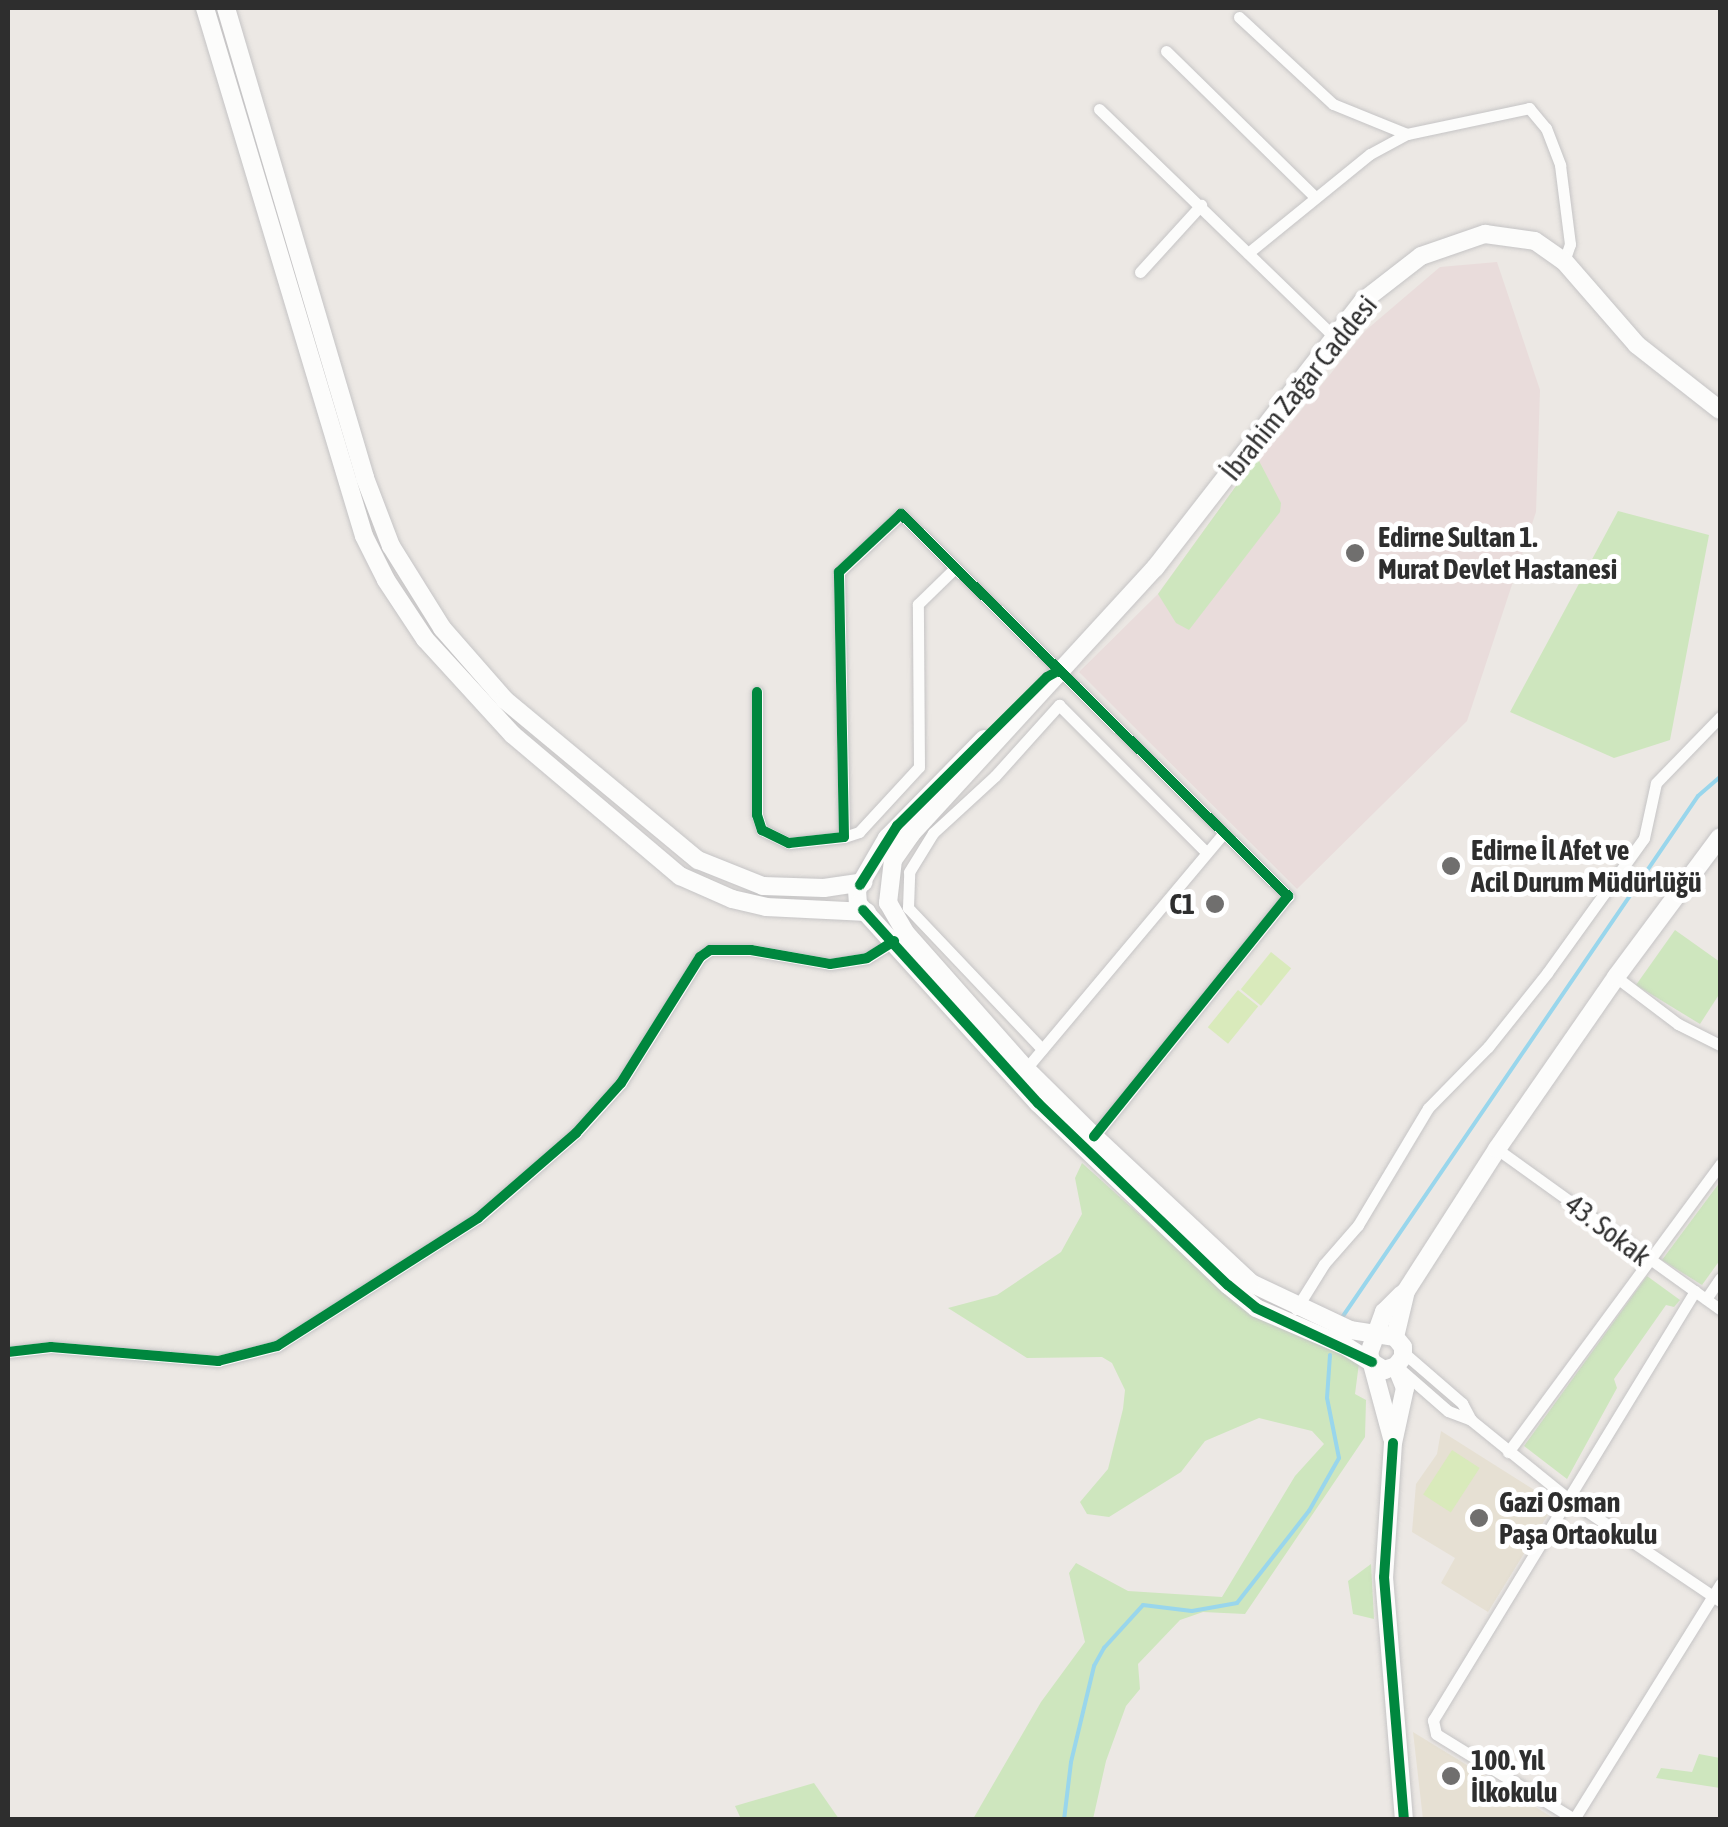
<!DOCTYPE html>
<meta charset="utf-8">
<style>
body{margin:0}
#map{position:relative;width:1728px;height:1827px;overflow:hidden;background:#ece8e4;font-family:"Asap Condensed",sans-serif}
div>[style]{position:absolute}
.education>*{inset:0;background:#e6e0d3}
.medical>*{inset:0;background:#e9dcdb}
.green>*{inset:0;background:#cee6be}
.pitch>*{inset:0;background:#d9eabb;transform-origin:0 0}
.stream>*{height:4px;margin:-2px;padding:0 2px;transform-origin:2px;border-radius:2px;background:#99d6ec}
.roads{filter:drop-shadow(0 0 2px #c5c4c5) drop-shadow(0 0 2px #c5c4c5)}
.minor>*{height:11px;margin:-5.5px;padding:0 5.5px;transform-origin:5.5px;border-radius:5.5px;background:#fcfcfb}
.secondary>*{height:18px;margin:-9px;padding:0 9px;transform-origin:9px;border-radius:9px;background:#fcfcfb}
.cycleway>*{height:10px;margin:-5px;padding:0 5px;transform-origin:5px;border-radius:5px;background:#00873e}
.dots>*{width:28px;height:28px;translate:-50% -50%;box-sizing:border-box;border:5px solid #fff;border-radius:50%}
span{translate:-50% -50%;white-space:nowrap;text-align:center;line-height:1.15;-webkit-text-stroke:10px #fff;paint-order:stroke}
.street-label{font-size:28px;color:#2e2e2e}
.poi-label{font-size:28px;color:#2e2e2e;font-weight:700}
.left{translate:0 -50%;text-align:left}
.right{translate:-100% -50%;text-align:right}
.frame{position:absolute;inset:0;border:10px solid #2e2e2e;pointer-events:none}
</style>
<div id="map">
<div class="education">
<div style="clip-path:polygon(1441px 1431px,1555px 1503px,1488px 1612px,1441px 1583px,1455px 1558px,1412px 1532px,1416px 1484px,1437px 1454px)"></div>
<div style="clip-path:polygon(1413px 1732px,1555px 1819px,1423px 1819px)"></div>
</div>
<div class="medical">
<div style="clip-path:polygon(1497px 262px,1540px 390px,1536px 512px,1467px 721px,1297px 889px,1079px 672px,1158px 594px,1257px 457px,1282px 434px,1365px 331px,1440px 267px)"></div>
</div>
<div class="green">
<div style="clip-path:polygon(1257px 457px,1281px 503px,1280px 512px,1189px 630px,1176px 623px,1158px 594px)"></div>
<div style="clip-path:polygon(1618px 511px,1709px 535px,1670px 740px,1614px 758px,1510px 712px)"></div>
<div style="clip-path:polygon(1675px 930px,1720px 962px,1720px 993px,1700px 1024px,1636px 985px)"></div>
<div style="clip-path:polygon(1082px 1163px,1249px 1313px,1354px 1358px,1359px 1363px,1355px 1394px,1366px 1400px,1365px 1437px,1245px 1614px,1203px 1612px,1180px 1620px,1138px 1664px,1140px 1689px,1126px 1706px,1106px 1761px,1093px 1819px,973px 1819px,1041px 1702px,1085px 1642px,1069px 1573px,1076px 1563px,1128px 1591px,1222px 1597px,1295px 1476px,1324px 1444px,1312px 1431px,1259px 1418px,1205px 1441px,1181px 1472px,1109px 1517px,1087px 1514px,1080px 1502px,1108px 1469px,1123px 1409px,1125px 1390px,1112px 1363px,1102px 1357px,1027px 1358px,948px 1308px,997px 1295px,1061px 1252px,1082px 1214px,1075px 1178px)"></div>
<div style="clip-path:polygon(1720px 1182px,1720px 1260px,1702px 1285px,1662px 1260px)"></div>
<div style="clip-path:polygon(1647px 1276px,1680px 1300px,1674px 1307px,1666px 1305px,1614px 1379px,1617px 1388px,1567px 1479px,1524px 1446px)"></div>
<div style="clip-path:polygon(1371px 1564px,1374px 1619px,1353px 1614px,1348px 1581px)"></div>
<div style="clip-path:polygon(1699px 1754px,1720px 1758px,1720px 1788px,1656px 1778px,1661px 1768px,1692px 1772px)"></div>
<div style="clip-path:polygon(814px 1783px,839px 1819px,741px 1819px,735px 1806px)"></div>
</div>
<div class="pitch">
<div style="left:1271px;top:952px;width:26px;height:48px;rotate:39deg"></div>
<div style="left:1238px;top:990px;width:26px;height:48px;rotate:39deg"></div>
<div style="left:1452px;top:1450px;width:33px;height:53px;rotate:33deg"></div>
</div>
<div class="stream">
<div style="left:1341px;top:1319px;width:633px;rotate:-55.68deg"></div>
<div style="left:1698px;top:796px;width:29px;rotate:-41deg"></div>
<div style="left:1064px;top:1820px;width:58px;rotate:-83.1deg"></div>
<div style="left:1071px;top:1762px;width:99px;rotate:-76.5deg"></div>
<div style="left:1094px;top:1666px;width:21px;rotate:-61deg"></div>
<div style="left:1104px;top:1648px;width:58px;rotate:-47.8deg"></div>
<div style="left:1143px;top:1605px;width:49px;rotate:7deg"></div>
<div style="left:1192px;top:1611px;width:46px;rotate:-10.1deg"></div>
<div style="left:1237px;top:1603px;width:117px;rotate:-52deg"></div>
<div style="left:1309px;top:1511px;width:61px;rotate:-60.5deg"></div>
<div style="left:1339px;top:1458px;width:61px;rotate:-101.3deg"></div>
<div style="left:1327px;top:1398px;width:43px;rotate:-86deg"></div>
</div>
<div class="roads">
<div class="minor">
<div style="left:1239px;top:17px;width:128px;rotate:42.8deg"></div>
<div style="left:1333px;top:104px;width:80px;rotate:22.1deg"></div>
<div style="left:1166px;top:51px;width:209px;rotate:44.4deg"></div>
<div style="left:1099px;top:109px;width:327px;rotate:44.1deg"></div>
<div style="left:1248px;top:253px;width:157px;rotate:-39.1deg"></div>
<div style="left:1370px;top:154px;width:42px;rotate:-28.4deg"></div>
<div style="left:1407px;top:134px;width:125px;rotate:-12deg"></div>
<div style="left:1529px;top:108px;width:26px;rotate:50deg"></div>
<div style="left:1546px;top:128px;width:40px;rotate:69deg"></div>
<div style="left:1560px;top:165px;width:80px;rotate:82.8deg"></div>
<div style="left:1570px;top:244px;width:18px;rotate:109deg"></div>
<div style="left:1140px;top:272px;width:91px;rotate:-47.7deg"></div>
<div style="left:757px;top:692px;width:123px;rotate:90deg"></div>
<div style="left:757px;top:815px;width:16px;rotate:72deg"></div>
<div style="left:762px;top:830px;width:30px;rotate:26deg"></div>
<div style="left:789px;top:843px;width:55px;rotate:-6.2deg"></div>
<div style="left:844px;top:837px;width:265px;rotate:-91.1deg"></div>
<div style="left:839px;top:572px;width:85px;rotate:-43.1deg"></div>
<div style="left:901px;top:514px;width:544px;rotate:44.63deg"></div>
<div style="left:1288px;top:896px;width:309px;rotate:128.9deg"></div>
<div style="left:844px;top:837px;width:16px;rotate:-18deg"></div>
<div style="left:859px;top:832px;width:88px;rotate:-47.3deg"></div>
<div style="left:919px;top:767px;width:163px;rotate:-90.4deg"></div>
<div style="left:918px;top:604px;width:52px;rotate:-44.2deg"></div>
<div style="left:1616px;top:977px;width:78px;rotate:37.2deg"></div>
<div style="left:1678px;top:1024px;width:47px;rotate:26.6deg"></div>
<div style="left:1042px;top:1049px;width:195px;rotate:-133.5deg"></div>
<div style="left:908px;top:908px;width:36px;rotate:-88deg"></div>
<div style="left:909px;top:872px;width:46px;rotate:-58.4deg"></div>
<div style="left:933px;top:833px;width:84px;rotate:-42.6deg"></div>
<div style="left:995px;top:776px;width:96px;rotate:-48deg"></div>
<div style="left:1059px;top:705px;width:208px;rotate:45deg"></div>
<div style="left:1024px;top:1071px;width:311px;rotate:-50deg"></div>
<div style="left:1497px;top:1149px;width:274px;rotate:35.7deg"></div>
<div style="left:1695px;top:1291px;width:503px;rotate:121.41deg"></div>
<div style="left:1433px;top:1720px;width:14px;rotate:78deg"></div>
<div style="left:1436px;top:1734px;width:162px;rotate:31.6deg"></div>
<div style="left:1574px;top:1819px;width:277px;rotate:-58.1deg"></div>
<div style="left:1706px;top:1299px;width:25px;rotate:-56deg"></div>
<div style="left:1296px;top:1309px;width:53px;rotate:-58.1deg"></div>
<div style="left:1324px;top:1264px;width:52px;rotate:-48.9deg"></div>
<div style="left:1358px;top:1225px;width:136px;rotate:-59.1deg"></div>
<div style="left:1428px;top:1108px;width:86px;rotate:-45.5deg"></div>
<div style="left:1488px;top:1047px;width:95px;rotate:-51.4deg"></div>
<div style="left:1547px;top:973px;width:166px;rotate:-54.3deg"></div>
<div style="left:1644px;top:838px;width:56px;rotate:-77.7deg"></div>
<div style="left:1656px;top:783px;width:92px;rotate:-45.9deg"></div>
<div style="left:8px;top:1352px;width:43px;rotate:-6.6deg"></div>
<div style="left:51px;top:1347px;width:168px;rotate:4.8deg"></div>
<div style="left:218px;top:1361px;width:61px;rotate:-14.3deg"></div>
<div style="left:277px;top:1346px;width:238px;rotate:-32.5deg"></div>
<div style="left:478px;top:1218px;width:130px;rotate:-40.9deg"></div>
<div style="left:576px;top:1133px;width:67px;rotate:-48deg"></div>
<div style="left:621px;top:1083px;width:149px;rotate:-57.9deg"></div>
<div style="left:700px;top:957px;width:12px;rotate:-35deg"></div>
<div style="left:710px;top:950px;width:41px"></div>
<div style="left:751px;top:950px;width:80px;rotate:10deg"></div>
<div style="left:830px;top:964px;width:37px;rotate:-9deg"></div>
<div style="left:867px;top:958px;width:32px;rotate:-32deg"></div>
<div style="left:1404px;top:1353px;width:77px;rotate:40.8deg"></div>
<div style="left:1462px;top:1403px;width:19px;rotate:62deg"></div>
<div style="left:1401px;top:1370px;width:62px;rotate:41.1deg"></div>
<div style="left:1448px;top:1411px;width:25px;rotate:21deg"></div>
<div style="left:1471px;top:1420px;width:122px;rotate:39deg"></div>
<div style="left:1566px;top:1497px;width:186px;rotate:34deg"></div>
<div style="left:1508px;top:1452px;width:358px;rotate:-53.6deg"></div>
</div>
<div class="secondary">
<div style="left:205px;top:8px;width:551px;rotate:73.24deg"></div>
<div style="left:364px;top:536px;width:49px;rotate:63.4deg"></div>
<div style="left:386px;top:580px;width:71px;rotate:56.5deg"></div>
<div style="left:425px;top:639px;width:130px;rotate:47.5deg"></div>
<div style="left:513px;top:735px;width:219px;rotate:40.2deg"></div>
<div style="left:680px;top:876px;width:57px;rotate:23.9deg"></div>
<div style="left:732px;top:899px;width:35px;rotate:13deg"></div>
<div style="left:766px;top:907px;width:101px;rotate:2.8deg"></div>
<div style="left:226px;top:8px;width:490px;rotate:73.5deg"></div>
<div style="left:365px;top:478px;width:73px;rotate:69.1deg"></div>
<div style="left:391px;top:546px;width:97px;rotate:58.1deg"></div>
<div style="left:442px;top:628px;width:96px;rotate:48.8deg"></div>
<div style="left:505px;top:700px;width:251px;rotate:39.7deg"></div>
<div style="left:698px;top:860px;width:70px;rotate:21.8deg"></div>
<div style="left:763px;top:886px;width:61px;rotate:1.9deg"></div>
<div style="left:824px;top:888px;width:40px;rotate:-8.5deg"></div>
<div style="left:984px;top:739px;width:139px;rotate:134.4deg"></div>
<div style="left:887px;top:838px;width:60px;rotate:120deg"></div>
<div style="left:857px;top:890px;width:14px;rotate:86deg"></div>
<div style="left:858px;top:904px;width:268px;rotate:47.9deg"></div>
<div style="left:1038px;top:1103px;width:263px;rotate:43.8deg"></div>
<div style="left:1228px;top:1285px;width:36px;rotate:39deg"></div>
<div style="left:1256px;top:1308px;width:99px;rotate:23.2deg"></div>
<div style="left:1347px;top:1347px;width:44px;rotate:31.9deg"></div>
<div style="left:1384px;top:1370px;width:13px;rotate:-18deg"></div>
<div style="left:1396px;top:1366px;width:11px;rotate:-52deg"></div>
<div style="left:1403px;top:1357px;width:10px;rotate:-90deg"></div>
<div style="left:1403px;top:1347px;width:13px;rotate:-129deg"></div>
<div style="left:1395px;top:1337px;width:47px;rotate:-76.6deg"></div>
<div style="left:1406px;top:1291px;width:169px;rotate:-57.3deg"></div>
<div style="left:1497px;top:1149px;width:209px;rotate:-55.3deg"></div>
<div style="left:1616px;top:977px;width:174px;rotate:-53.4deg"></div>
<div style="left:1395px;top:1337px;width:46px;rotate:-171.2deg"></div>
<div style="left:1350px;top:1330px;width:110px;rotate:-154.6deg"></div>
<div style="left:1251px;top:1283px;width:215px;rotate:-136.9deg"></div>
<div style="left:1094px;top:1136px;width:95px;rotate:-135.4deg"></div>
<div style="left:1026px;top:1069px;width:183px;rotate:-131.5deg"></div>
<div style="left:905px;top:932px;width:34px;rotate:-120deg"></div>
<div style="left:888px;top:903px;width:43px;rotate:-83.4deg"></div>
<div style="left:893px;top:860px;width:32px;rotate:-55deg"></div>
<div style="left:911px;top:834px;width:361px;rotate:-47.5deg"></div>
<div style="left:1155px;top:568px;width:338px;rotate:-52.1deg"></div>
<div style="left:1363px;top:301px;width:73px;rotate:-37.8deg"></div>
<div style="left:1421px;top:256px;width:68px;rotate:-19deg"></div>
<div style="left:1485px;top:234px;width:50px;rotate:8deg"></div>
<div style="left:1535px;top:241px;width:35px;rotate:35deg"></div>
<div style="left:1564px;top:261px;width:111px;rotate:49deg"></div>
<div style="left:1637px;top:345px;width:105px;rotate:38.1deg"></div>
<div style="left:1396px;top:1366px;width:24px;rotate:68deg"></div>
<div style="left:1405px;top:1388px;width:56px;rotate:102.3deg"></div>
<div style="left:1393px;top:1443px;width:134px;rotate:93.8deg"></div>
<div style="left:1384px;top:1577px;width:244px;rotate:85.3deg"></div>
<div style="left:1392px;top:1438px;width:88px;rotate:-105.1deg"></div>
<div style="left:1369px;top:1353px;width:44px;rotate:-69.9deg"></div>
<div style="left:1384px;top:1312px;width:25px;rotate:-45deg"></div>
</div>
</div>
<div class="cycleway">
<div style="left:757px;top:692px;width:123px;rotate:90deg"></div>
<div style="left:757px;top:815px;width:16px;rotate:72deg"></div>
<div style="left:762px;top:830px;width:30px;rotate:26deg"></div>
<div style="left:789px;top:843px;width:55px;rotate:-6.2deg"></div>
<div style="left:844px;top:837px;width:265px;rotate:-91.1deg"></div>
<div style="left:839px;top:572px;width:85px;rotate:-43.1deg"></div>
<div style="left:901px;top:514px;width:544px;rotate:44.63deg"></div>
<div style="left:1288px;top:896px;width:309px;rotate:128.9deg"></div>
<div style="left:860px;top:885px;width:70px;rotate:-57.9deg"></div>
<div style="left:897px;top:826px;width:211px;rotate:-44.8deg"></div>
<div style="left:1047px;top:677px;width:13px;rotate:-29deg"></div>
<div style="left:863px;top:910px;width:261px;rotate:47.8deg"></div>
<div style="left:1038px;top:1103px;width:263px;rotate:43.8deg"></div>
<div style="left:1228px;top:1285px;width:36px;rotate:39deg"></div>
<div style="left:1256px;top:1308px;width:128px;rotate:25deg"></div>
<div style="left:8px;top:1352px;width:43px;rotate:-6.6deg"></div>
<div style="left:51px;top:1347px;width:168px;rotate:4.8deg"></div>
<div style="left:218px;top:1361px;width:61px;rotate:-14.3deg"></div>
<div style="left:277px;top:1346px;width:238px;rotate:-32.5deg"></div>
<div style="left:478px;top:1218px;width:130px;rotate:-40.9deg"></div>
<div style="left:576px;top:1133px;width:67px;rotate:-48deg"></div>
<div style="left:621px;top:1083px;width:149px;rotate:-57.9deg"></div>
<div style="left:700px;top:957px;width:12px;rotate:-35deg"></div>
<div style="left:710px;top:950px;width:41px"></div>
<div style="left:751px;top:950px;width:80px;rotate:10deg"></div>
<div style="left:830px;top:964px;width:37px;rotate:-9deg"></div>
<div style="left:867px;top:958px;width:32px;rotate:-32deg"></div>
<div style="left:1393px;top:1443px;width:134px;rotate:93.8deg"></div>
<div style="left:1384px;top:1577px;width:244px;rotate:85.3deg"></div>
</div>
<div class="dots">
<div style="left:1355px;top:553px;background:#706f6e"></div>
<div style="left:1451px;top:866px;background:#706f6e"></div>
<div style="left:1215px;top:904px;background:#706f6e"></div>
<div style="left:1479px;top:1518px;background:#706f6e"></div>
<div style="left:1451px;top:1776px;background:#706f6e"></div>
</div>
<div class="street-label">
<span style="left:1299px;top:388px;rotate:-51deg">İbrahim Zağar Caddesi</span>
<span style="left:1608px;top:1230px;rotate:37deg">43. Sokak</span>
</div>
<div class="poi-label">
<span class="left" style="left:1378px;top:553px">Edirne Sultan 1.<br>Murat Devlet Hastanesi</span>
<span class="left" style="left:1471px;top:866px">Edirne İl Afet ve<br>Acil Durum Müdürlüğü</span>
<span class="right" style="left:1195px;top:904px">C1</span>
<span class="left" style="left:1499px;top:1518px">Gazi Osman<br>Paşa Ortaokulu</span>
<span class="left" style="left:1471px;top:1776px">100. Yıl<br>İlkokulu</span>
</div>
<div class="frame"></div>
</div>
